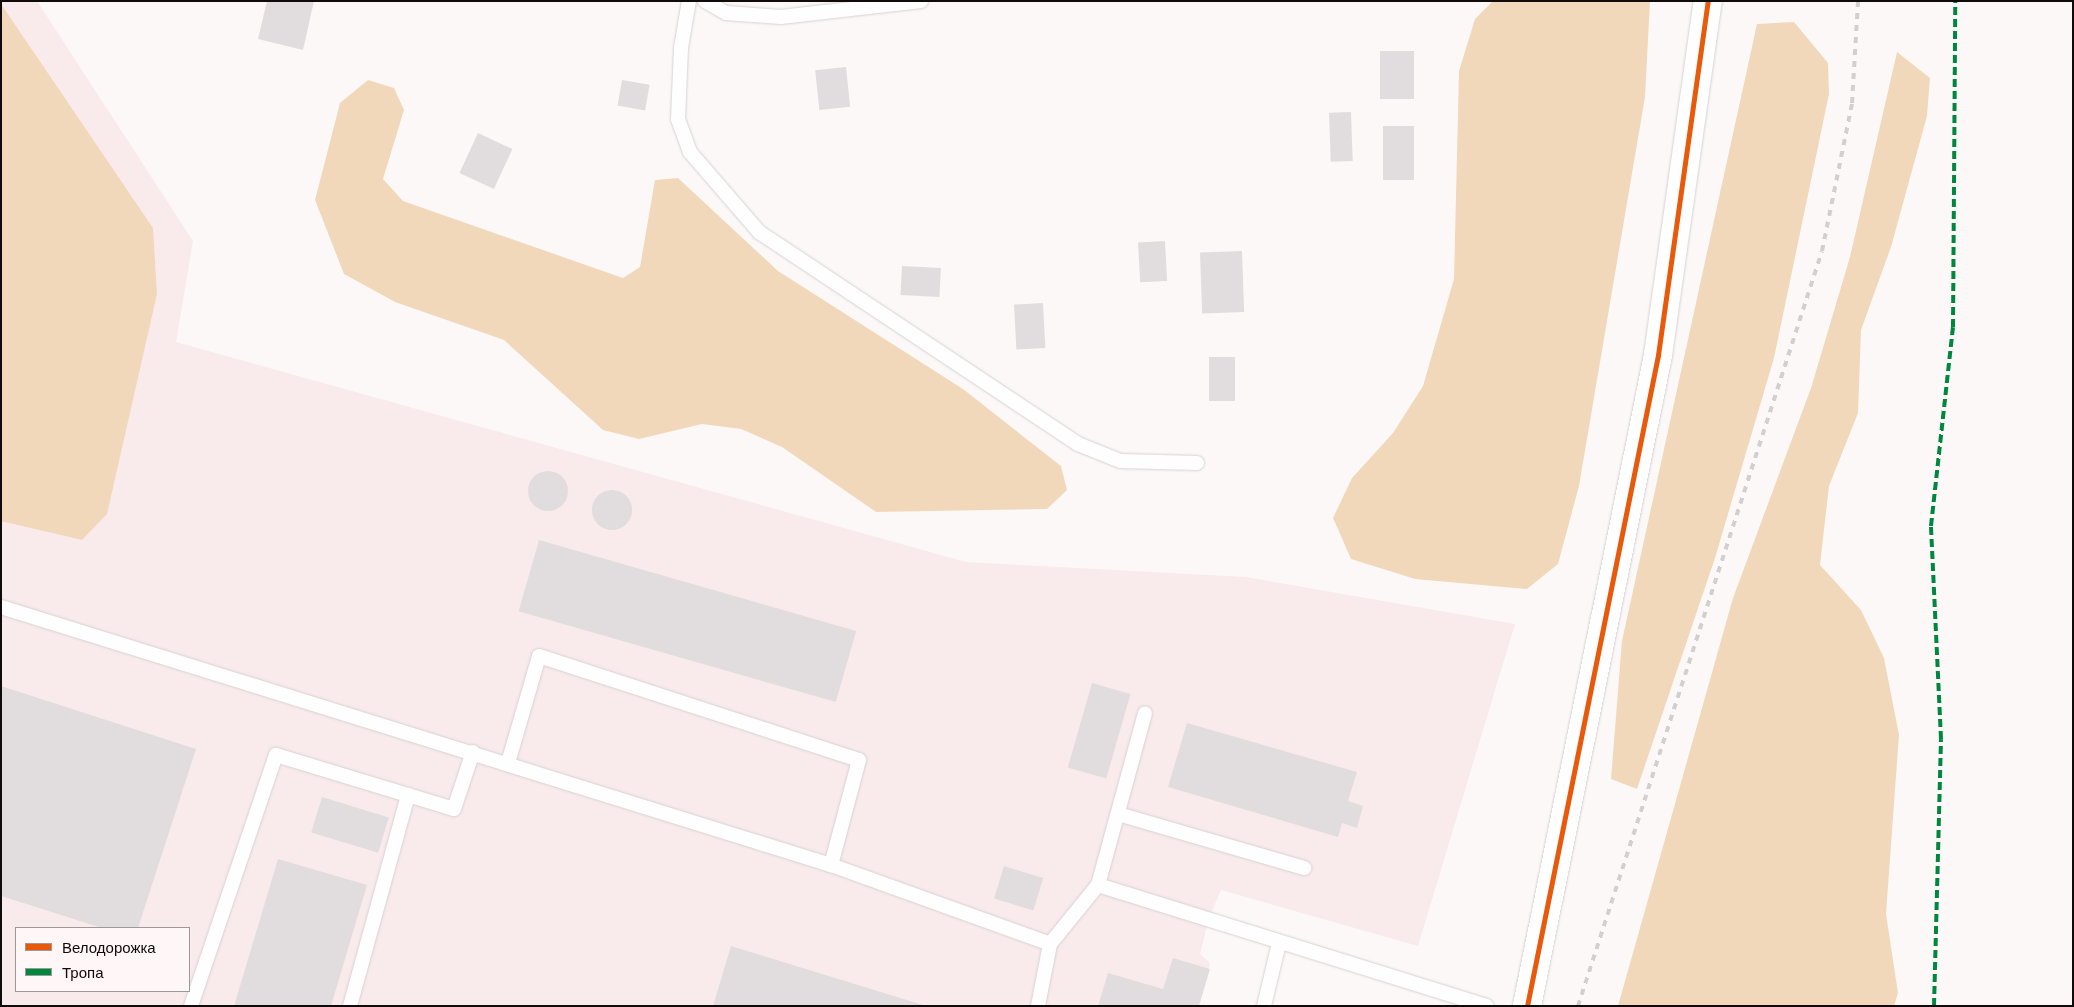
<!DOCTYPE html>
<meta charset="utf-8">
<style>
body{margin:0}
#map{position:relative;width:2074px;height:1007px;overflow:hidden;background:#fcf8f8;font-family:Barlow,sans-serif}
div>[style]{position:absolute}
.built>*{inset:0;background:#f9eaec}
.green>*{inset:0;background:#f2d8bb}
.building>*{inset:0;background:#e1dddf;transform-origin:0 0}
.round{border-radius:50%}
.roads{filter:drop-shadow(0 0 1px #d7d2d2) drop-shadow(0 0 1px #d7d2d2)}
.lane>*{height:14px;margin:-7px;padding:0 7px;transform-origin:7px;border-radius:7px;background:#fffefe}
.street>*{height:28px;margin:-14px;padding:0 14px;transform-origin:14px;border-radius:14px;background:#fffefe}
.rail>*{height:4px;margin-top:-2px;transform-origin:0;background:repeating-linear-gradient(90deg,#d1cfcf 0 6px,transparent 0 12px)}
.quiet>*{height:4px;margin-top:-2px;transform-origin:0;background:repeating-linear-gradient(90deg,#00873e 0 8px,transparent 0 12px)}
.cycleway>*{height:5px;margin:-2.5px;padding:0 2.5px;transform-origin:2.5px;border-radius:2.5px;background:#e8590c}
span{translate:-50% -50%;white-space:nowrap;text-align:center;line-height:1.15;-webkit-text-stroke:4px #fef6f7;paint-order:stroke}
.frame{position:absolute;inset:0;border:2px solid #100a0b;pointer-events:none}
.legend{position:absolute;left:15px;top:927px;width:175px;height:65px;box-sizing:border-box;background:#fef6f7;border:1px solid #9f9899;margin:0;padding:6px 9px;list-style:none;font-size:15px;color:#100a0b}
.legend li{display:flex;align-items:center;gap:10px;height:25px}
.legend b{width:25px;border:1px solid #9f9899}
</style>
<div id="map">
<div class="built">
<div style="clip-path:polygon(evenodd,1px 1px,37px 1px,193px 241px,176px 342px,966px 562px,1246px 577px,1515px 624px,1418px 946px,1221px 890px,1209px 918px,1200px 954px,1210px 963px,1198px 1006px,1px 1006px,1px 1px,16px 928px,189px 928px,189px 991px,16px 991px,16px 928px)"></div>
</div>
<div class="green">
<div style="clip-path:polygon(1493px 1px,1650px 1px,1645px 97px,1579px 486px,1558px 564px,1527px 589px,1415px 579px,1351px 559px,1333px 518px,1352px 478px,1393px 433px,1423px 386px,1454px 279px,1459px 71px,1475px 19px)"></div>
<div style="clip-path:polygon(1px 4px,153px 228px,157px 294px,107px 514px,82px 540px,1px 521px)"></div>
<div style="clip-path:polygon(1794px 22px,1828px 63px,1829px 94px,1774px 358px,1715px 558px,1637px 789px,1611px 779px,1622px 641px,1757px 24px)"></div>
<div style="clip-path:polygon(1897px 52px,1930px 78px,1927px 116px,1891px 247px,1861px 330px,1858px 413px,1829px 486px,1820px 565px,1861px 610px,1884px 658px,1899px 735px,1886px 914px,1898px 993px,1894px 1006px,1618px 1006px,1733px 598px,1811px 388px,1850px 257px)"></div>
<div style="clip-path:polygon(368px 80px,394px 88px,404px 110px,383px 179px,403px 201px,623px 278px,640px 267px,655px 180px,678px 178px,778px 271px,963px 389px,1061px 466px,1067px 490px,1047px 509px,876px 512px,782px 447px,741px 429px,702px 424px,639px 439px,603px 430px,504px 340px,395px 302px,344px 274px,315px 200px,340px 103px)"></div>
</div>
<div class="building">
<div style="clip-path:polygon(267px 1px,314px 1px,303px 50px,258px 39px)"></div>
<div style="left:1380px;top:51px;width:34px;height:48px"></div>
<div style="left:846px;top:67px;width:40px;height:31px;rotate:84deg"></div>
<div style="left:622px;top:80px;width:28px;height:26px;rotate:10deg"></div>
<div style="left:1351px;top:112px;width:49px;height:22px;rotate:88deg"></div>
<div style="left:1383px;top:126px;width:31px;height:54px"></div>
<div style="left:478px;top:133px;width:38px;height:44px;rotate:25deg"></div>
<div style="left:1165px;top:241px;width:40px;height:27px;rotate:87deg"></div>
<div style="left:1242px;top:251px;width:61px;height:42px;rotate:88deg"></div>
<div style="left:902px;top:266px;width:39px;height:29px;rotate:3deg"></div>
<div style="left:1043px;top:303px;width:45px;height:29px;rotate:87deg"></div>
<div style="left:1209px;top:357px;width:26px;height:44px"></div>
<div class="round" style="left:528px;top:471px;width:40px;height:40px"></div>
<div class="round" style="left:592px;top:490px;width:40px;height:40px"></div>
<div style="left:539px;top:540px;width:330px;height:74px;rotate:16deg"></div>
<div style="left:1092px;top:683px;width:40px;height:88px;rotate:16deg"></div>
<div style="clip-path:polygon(1px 686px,196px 749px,138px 928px,102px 928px,1px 896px)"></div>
<div style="clip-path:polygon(1187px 723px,1357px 772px,1348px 801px,1363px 806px,1357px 828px,1342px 823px,1338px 837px,1168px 787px)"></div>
<div style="left:322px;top:797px;width:70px;height:37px;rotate:17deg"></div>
<div style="clip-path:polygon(278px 859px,367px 885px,331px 1006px,234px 1006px)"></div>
<div style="left:1004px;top:866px;width:41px;height:34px;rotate:17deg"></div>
<div style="clip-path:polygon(731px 946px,923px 1005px,923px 1006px,713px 1006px)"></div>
<div style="clip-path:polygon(1173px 958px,1210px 969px,1199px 1006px,1098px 1006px,1108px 973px,1163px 989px)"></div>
</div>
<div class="roads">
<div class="lane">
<div style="left:689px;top:1px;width:48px;rotate:99.7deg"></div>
<div style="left:681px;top:48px;width:71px;rotate:92.4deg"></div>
<div style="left:678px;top:119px;width:35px;rotate:70deg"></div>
<div style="left:690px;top:152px;width:106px;rotate:49.2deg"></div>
<div style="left:759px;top:232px;width:383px;rotate:33.6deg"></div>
<div style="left:1078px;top:444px;width:45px;rotate:22deg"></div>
<div style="left:1120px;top:461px;width:77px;rotate:1.5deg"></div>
<div style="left:705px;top:1px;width:24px;rotate:30deg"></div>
<div style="left:726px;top:13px;width:55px;rotate:4.2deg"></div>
<div style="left:781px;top:17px;width:141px;rotate:-6.5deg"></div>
<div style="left:1px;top:607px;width:869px;rotate:17.27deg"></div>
<div style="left:831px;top:865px;width:233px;rotate:19.8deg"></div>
<div style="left:1050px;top:944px;width:76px;rotate:-50.9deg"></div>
<div style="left:1098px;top:885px;width:407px;rotate:17.3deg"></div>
<div style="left:508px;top:763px;width:111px;rotate:-73.8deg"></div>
<div style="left:539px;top:656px;width:336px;rotate:18deg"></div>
<div style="left:859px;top:760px;width:109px;rotate:104.9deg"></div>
<div style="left:1118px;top:814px;width:194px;rotate:16.2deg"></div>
<div style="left:1098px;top:885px;width:178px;rotate:-74.7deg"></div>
<div style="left:191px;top:1006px;width:265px;rotate:-71.3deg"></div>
<div style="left:276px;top:755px;width:186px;rotate:16.9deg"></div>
<div style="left:454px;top:809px;width:60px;rotate:-71.6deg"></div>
<div style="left:350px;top:1006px;width:219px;rotate:-74.6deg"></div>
<div style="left:1038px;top:1006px;width:63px;rotate:-79deg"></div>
<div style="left:1264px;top:1006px;width:65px;rotate:-76.6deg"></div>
</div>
<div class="street">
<div style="left:1527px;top:1006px;width:664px;rotate:-78.62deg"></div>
<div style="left:1658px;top:355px;width:358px;rotate:-82deg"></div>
</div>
</div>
<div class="rail">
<div style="left:1578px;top:1006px;width:793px;rotate:-72.09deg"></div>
<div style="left:1822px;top:251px;width:151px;rotate:-78.5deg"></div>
<div style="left:1852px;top:103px;width:102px;rotate:-86.6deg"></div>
</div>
<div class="quiet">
<div style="left:1934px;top:1006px;width:267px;rotate:-88.5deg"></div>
<div style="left:1941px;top:739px;width:213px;rotate:-92.7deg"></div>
<div style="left:1931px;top:526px;width:200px;rotate:-83.7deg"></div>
<div style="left:1953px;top:327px;width:326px;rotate:-89.6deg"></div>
</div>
<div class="cycleway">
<div style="left:1527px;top:1006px;width:664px;rotate:-78.62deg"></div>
<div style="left:1658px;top:355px;width:358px;rotate:-82deg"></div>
</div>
<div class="frame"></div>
<ul class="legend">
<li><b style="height:6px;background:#e8590c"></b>Велодорожка</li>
<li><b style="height:6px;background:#00873e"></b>Тропа</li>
</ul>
</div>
